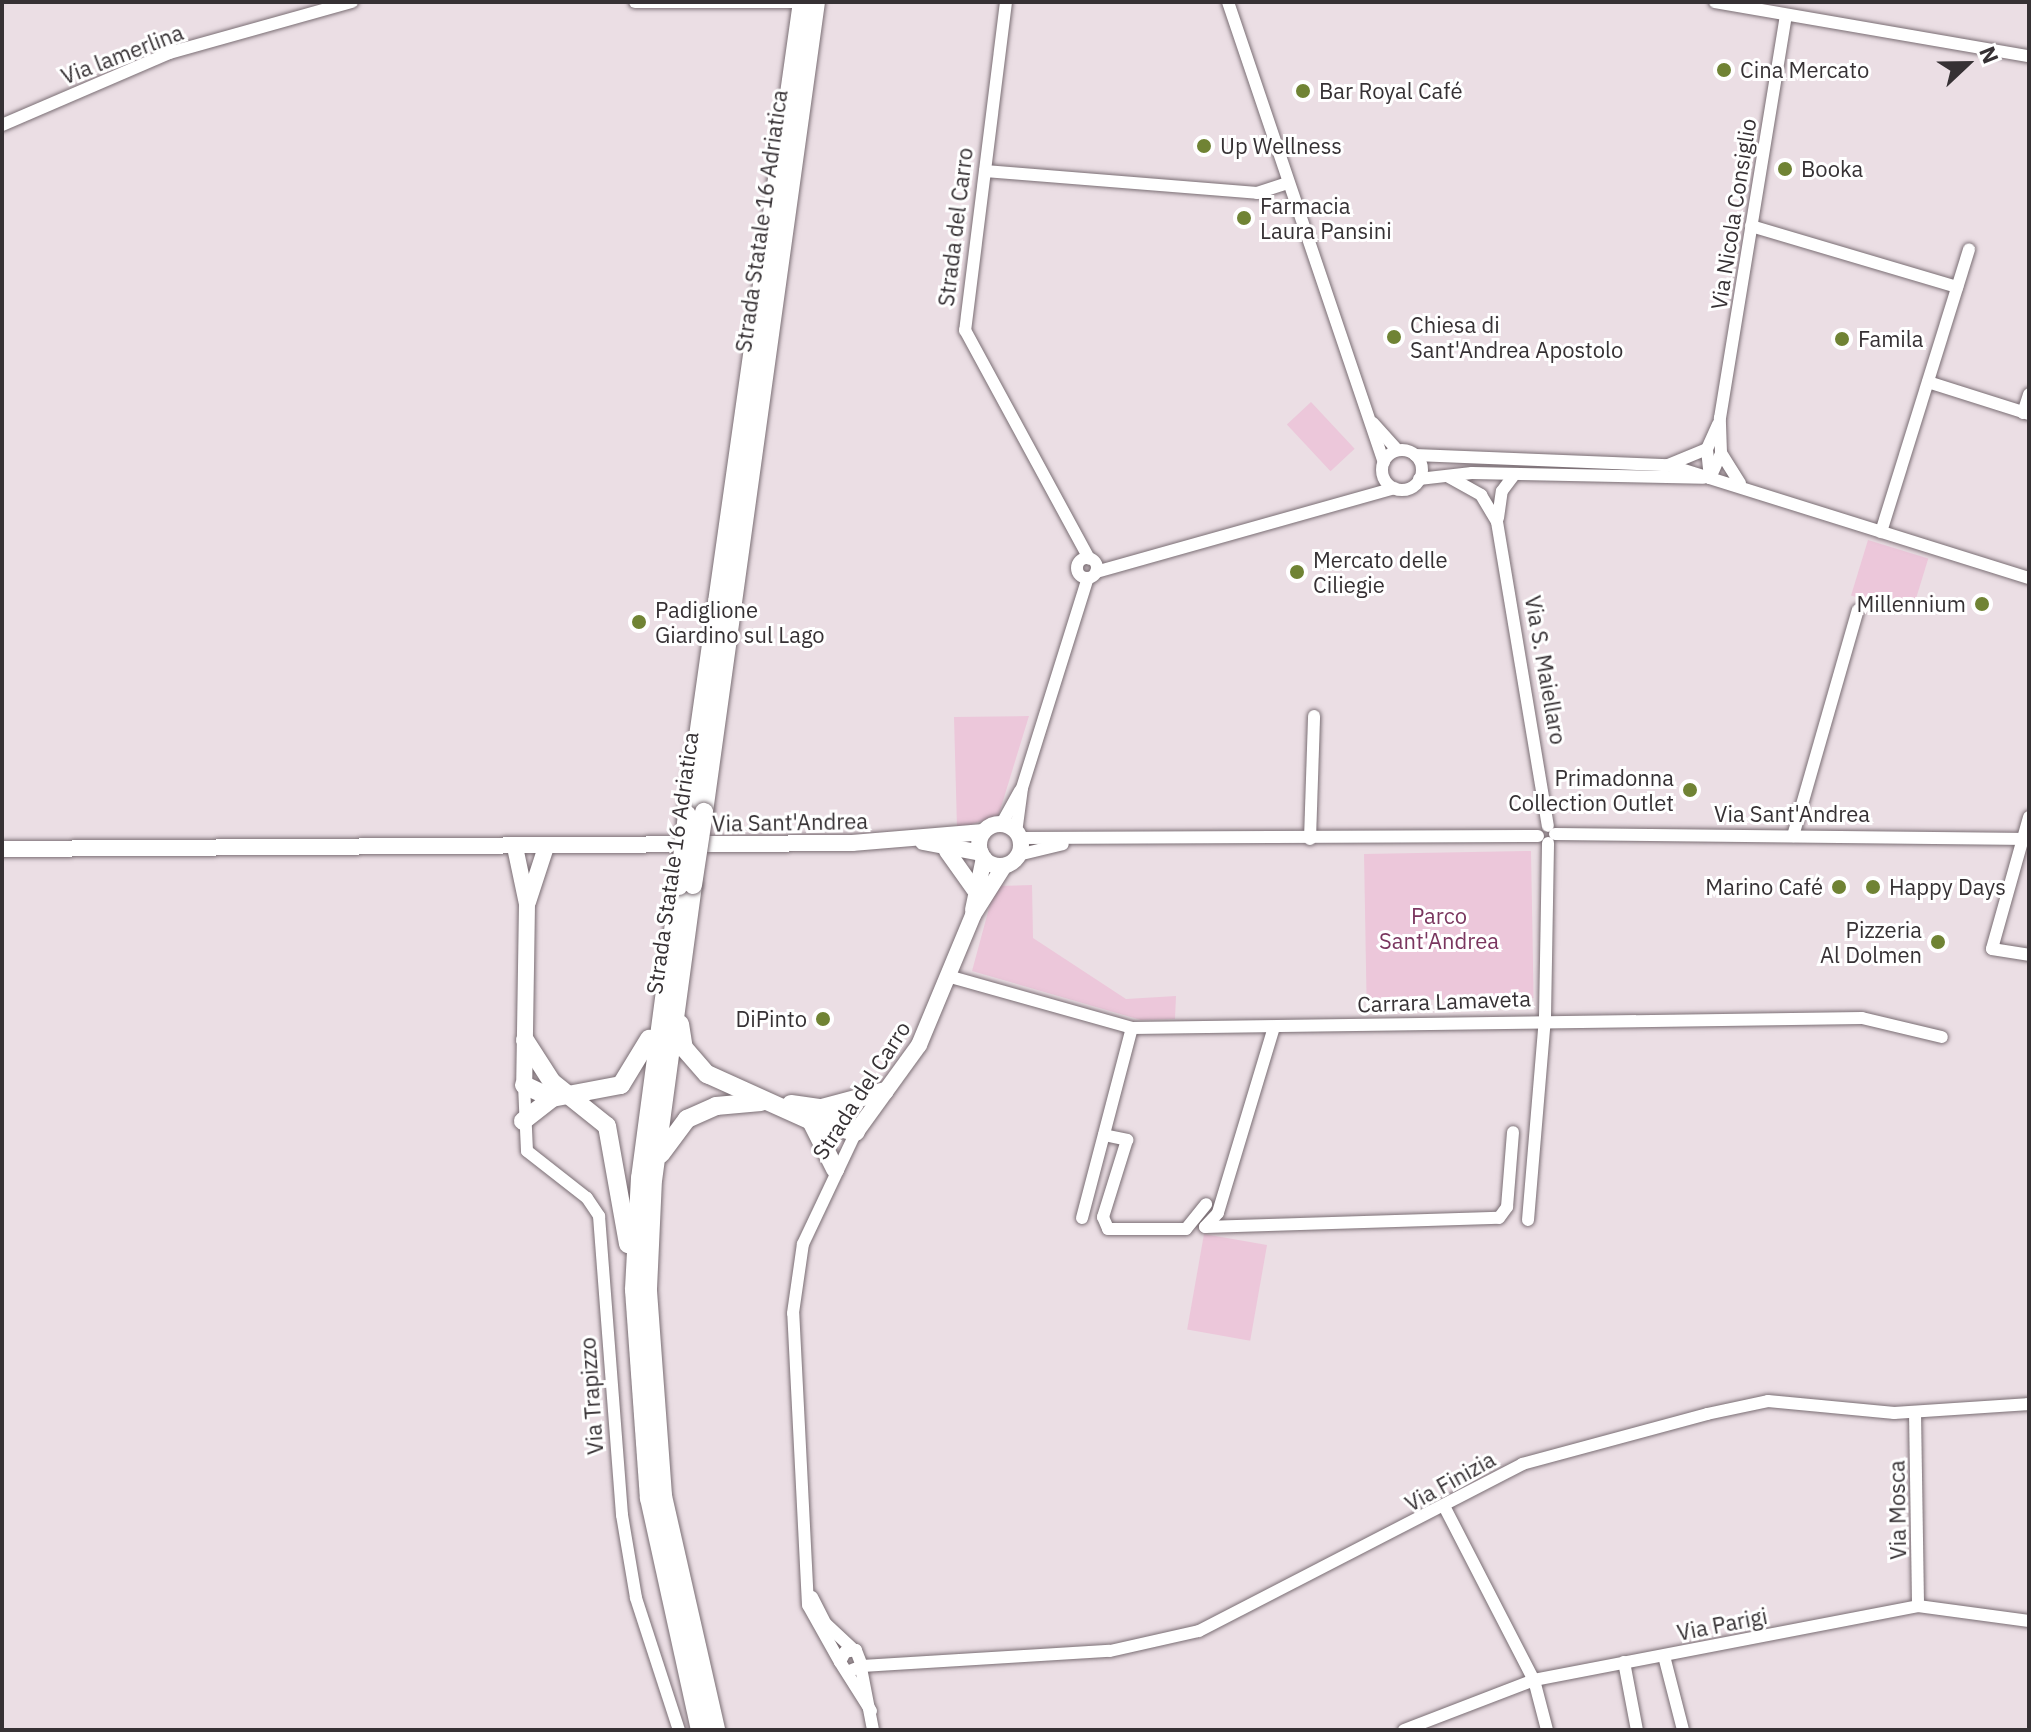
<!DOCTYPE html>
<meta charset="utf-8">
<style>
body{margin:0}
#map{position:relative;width:2031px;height:1732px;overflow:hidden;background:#ebdee4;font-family:"IBM Plex Sans",sans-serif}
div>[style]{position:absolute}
.green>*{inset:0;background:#ecc7da;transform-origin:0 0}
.roads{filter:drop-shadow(0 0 2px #7a6e74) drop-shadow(0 0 2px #7a6e74)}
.minor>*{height:12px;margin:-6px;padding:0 6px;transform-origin:6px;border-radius:6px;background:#fff}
.minor>.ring{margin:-6px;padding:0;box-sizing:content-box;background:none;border:12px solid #fff;border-radius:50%}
.major>*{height:16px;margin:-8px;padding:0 8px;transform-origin:8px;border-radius:8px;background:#fff}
.major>.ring{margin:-8px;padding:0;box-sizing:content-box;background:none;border:16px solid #fff;border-radius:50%}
.highway>*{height:18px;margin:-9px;padding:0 9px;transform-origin:9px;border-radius:9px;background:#fff}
.bridges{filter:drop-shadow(0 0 2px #7a6e74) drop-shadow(0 0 2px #7a6e74)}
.highway-bridge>*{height:18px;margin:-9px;padding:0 9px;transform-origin:9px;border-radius:9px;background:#fff}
.dots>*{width:22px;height:22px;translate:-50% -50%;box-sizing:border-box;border:4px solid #fff;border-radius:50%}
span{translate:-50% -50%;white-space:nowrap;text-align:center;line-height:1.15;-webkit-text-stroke:6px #fff;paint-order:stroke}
.street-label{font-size:22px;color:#363134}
.poi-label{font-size:22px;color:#363134}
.left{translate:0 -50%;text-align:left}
.right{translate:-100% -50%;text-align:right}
.park-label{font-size:22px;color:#7a365f}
.frame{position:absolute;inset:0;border:4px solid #363134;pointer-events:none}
.north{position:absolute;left:1927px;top:24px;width:80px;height:80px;-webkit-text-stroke:6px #fff;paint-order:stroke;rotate:68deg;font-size:22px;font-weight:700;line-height:32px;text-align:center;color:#363134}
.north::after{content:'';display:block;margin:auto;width:28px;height:36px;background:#363134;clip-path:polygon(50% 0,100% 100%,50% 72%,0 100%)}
</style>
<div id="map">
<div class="green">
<div style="left:1311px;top:402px;width:64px;height:33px;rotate:47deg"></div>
<div style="left:1868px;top:540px;width:63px;height:58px;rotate:17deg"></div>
<div style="clip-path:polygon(1029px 716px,998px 817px,957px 828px,954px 717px)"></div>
<div style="left:1531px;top:851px;width:147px;height:167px;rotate:89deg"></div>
<div style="clip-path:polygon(1032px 885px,1033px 938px,1126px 999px,1176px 996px,1175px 1019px,1141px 1020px,972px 971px,995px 886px)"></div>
<div style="left:1204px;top:1234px;width:64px;height:97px;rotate:10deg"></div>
</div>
<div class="roads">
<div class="minor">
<div style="left:635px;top:2px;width:158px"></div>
<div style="left:1006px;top:2px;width:331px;rotate:97.1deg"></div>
<div style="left:965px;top:330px;width:260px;rotate:61.5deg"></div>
<div style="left:1228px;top:2px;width:486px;rotate:71.3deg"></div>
<div style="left:1715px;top:2px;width:319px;rotate:9.8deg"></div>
<div style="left:2px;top:125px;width:182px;rotate:-23.3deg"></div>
<div style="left:169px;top:53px;width:190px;rotate:-15.6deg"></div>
<div style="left:985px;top:171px;width:273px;rotate:4.6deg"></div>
<div style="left:1257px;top:193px;width:33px;rotate:-18deg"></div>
<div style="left:1751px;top:226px;width:215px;rotate:16.5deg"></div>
<div style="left:1928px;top:382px;width:106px;rotate:17.6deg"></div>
<div style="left:2023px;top:413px;width:20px;rotate:-72deg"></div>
<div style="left:1373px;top:423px;width:36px;rotate:48deg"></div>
<div class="ring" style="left:1382px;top:450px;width:28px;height:28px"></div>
<div style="left:1721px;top:453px;width:36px;rotate:58deg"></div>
<div style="left:1415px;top:455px;width:253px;rotate:2.3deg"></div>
<div style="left:1668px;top:465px;width:378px;rotate:17.4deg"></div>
<div style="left:1668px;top:465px;width:42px;rotate:-22.3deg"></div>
<div style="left:1449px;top:477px;width:37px;rotate:29deg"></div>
<div style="left:1481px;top:495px;width:31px;rotate:59deg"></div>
<div style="left:1497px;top:522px;width:308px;rotate:80.5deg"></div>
<div style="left:1710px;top:478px;width:27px;rotate:-66deg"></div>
<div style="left:1721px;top:453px;width:35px;rotate:-92deg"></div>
<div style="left:1720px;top:418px;width:407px;rotate:-80.7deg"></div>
<div style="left:1710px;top:478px;width:29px;rotate:-96deg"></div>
<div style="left:1707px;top:449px;width:27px;rotate:-66deg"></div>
<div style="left:1419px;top:479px;width:53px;rotate:-6.5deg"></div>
<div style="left:1472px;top:473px;width:231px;rotate:1.2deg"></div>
<div style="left:1498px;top:518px;width:27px;rotate:-82deg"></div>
<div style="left:1502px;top:491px;width:21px;rotate:-53deg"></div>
<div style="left:1881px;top:532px;width:296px;rotate:-72.7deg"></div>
<div class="ring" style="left:1077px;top:558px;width:8px;height:8px"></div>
<div style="left:1096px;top:572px;width:310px;rotate:-15.7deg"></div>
<div style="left:2029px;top:817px;width:137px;rotate:105.7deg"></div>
<div style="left:1992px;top:949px;width:37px;rotate:9deg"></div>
<div style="left:1001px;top:825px;width:39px;rotate:-61deg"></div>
<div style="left:1016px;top:833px;width:45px;rotate:-82.4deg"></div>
<div style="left:1022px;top:788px;width:220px;rotate:-72.6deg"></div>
<div style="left:1555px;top:834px;width:474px;rotate:0.6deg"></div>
<div style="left:1793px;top:836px;width:235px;rotate:-74deg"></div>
<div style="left:1019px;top:838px;width:519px;rotate:-0.22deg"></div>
<div style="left:1310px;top:839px;width:123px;rotate:-88.1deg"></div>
<div style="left:1018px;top:855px;width:46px;rotate:-13.7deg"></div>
<div style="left:951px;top:977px;width:188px;rotate:15.7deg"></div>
<div style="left:1132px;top:1028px;width:730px;rotate:-0.78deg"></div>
<div style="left:1862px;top:1018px;width:82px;rotate:13.4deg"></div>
<div style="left:1274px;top:1027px;width:194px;rotate:106.8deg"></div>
<div style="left:1218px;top:1213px;width:19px;rotate:133deg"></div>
<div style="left:1205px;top:1227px;width:294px;rotate:-1.8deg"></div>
<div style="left:1499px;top:1218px;width:14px;rotate:-54deg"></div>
<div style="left:1507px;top:1207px;width:75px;rotate:-85.4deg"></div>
<div style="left:524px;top:1085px;width:66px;rotate:87.4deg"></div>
<div style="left:527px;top:1151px;width:76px;rotate:38.1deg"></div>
<div style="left:587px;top:1198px;width:22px;rotate:56deg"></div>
<div style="left:599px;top:1216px;width:300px;rotate:85.6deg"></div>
<div style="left:622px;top:1515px;width:84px;rotate:80.4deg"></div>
<div style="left:636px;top:1598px;width:139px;rotate:72deg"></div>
<div style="left:1104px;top:1135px;width:24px;rotate:12deg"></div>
<div style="left:1127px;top:1140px;width:81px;rotate:107.3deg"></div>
<div style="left:1103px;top:1217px;width:13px;rotate:67deg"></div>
<div style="left:1108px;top:1229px;width:78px"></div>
<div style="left:1186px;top:1229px;width:32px;rotate:-51deg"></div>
<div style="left:1082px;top:1218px;width:196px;rotate:-75.3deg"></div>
<div style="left:1528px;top:1220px;width:204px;rotate:-85.2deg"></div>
<div style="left:1545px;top:1017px;width:174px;rotate:-89deg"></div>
<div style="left:1915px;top:1412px;width:194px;rotate:89.1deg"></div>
<div style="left:1444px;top:1506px;width:196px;rotate:62.7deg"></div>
<div style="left:1534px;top:1680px;width:52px;rotate:75.4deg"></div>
<div style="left:812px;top:1597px;width:30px;rotate:63deg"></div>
<div style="left:826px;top:1624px;width:37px;rotate:43deg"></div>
<div style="left:1664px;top:1656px;width:76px;rotate:75.6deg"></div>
<div style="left:840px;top:1662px;width:65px;rotate:-119.3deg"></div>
<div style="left:808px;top:1605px;width:292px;rotate:-92.9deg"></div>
<div style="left:793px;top:1313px;width:70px;rotate:-81.8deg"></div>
<div style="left:803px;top:1244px;width:124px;rotate:-64.7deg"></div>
<div style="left:1624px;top:1662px;width:69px;rotate:79.2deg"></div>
<div style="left:862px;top:1666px;width:248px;rotate:-3.5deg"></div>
<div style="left:1110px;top:1651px;width:91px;rotate:-12.7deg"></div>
<div style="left:1199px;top:1631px;width:364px;rotate:-27.3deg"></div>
<div style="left:1522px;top:1464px;width:192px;rotate:-15.1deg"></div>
<div style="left:1707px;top:1414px;width:62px;rotate:-12deg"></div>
<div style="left:1768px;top:1401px;width:127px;rotate:5.4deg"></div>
<div style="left:1894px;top:1413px;width:135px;rotate:-3.8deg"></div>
<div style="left:861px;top:1668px;width:63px;rotate:79deg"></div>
<div style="left:847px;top:1672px;width:16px;rotate:-22deg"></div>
<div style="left:862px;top:1666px;width:17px;rotate:-111deg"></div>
<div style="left:856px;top:1650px;width:11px;rotate:170deg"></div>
<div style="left:845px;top:1652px;width:11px;rotate:117deg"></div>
<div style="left:840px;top:1662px;width:58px;rotate:57.7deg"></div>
<div style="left:1404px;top:1730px;width:139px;rotate:-21deg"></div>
<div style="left:1534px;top:1680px;width:391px;rotate:-10.9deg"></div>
<div style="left:1918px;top:1606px;width:112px;rotate:7.7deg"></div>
</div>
<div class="major">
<div class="ring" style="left:979px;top:824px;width:26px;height:26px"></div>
<div style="left:923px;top:842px;width:59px;rotate:10.7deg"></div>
<div style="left:515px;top:847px;width:58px;rotate:78.1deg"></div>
<div style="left:527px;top:904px;width:181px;rotate:90.9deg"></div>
<div style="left:2px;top:849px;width:850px;rotate:-0.4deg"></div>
<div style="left:852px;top:843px;width:132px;rotate:-4.8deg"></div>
<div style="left:947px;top:851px;width:47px;rotate:54.6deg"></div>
<div style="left:528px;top:902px;width:58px;rotate:-71.9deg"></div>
<div style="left:973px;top:910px;width:53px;rotate:-78.1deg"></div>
<div style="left:856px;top:1132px;width:107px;rotate:-54.1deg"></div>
<div style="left:919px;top:1045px;width:141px;rotate:-67.4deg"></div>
<div style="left:973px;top:915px;width:58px;rotate:-57.7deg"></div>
</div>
<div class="highway">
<div style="left:704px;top:812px;width:818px;rotate:-82.13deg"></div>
<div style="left:687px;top:814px;width:820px;rotate:-81.94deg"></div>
<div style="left:693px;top:885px;width:297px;rotate:97.7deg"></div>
<div style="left:653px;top:1179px;width:112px;rotate:92.6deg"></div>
<div style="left:648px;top:1291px;width:206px;rotate:85.8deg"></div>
<div style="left:663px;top:1496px;width:240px;rotate:77.2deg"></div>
<div style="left:679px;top:886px;width:295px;rotate:97.6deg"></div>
<div style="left:640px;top:1178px;width:112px;rotate:93.1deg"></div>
<div style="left:634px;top:1290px;width:209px;rotate:85.9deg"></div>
<div style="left:649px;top:1498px;width:238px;rotate:77.6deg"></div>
<div style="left:680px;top:1024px;width:24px;rotate:81deg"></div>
<div style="left:684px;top:1048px;width:35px;rotate:49deg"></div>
<div style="left:707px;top:1074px;width:114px;rotate:24.3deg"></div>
<div style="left:811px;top:1121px;width:46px;rotate:13.7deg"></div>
<div style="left:525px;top:1040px;width:50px;rotate:57.3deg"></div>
<div style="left:552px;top:1082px;width:70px;rotate:38.7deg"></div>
<div style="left:607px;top:1126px;width:120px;rotate:79.9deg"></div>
<div style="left:524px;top:1085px;width:31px;rotate:25deg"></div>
<div style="left:791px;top:1104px;width:30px;rotate:8deg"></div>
<div style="left:821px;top:1108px;width:42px;rotate:34.4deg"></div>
<div style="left:822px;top:1108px;width:65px;rotate:-15.1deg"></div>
<div style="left:523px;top:1121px;width:37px;rotate:-38deg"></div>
<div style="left:552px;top:1098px;width:70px;rotate:-10.7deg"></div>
<div style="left:621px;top:1085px;width:54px;rotate:-58.7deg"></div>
<div style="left:811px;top:1121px;width:54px;rotate:63.4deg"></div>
<div style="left:661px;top:1154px;width:44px;rotate:-53.4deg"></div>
<div style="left:687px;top:1119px;width:32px;rotate:-24deg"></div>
<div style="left:716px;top:1106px;width:45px;rotate:-5.1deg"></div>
</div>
</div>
<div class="bridges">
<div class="highway-bridge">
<div style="left:693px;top:885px;width:74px;rotate:-81.4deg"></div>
<div style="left:679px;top:886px;width:72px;rotate:-83.7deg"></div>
</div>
</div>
<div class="dots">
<div style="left:1724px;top:70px;background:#708334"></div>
<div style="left:1303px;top:91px;background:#708334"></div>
<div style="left:1204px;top:146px;background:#708334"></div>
<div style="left:1785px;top:169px;background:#708334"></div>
<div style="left:1244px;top:218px;background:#708334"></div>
<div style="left:1394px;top:337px;background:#708334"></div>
<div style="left:1842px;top:339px;background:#708334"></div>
<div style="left:1297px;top:572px;background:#708334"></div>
<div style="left:1982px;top:604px;background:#708334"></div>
<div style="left:639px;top:622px;background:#708334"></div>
<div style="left:1690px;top:790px;background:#708334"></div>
<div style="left:1839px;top:887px;background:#708334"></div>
<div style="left:1873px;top:887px;background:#708334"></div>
<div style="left:1938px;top:942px;background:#708334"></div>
<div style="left:823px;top:1019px;background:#708334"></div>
</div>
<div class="street-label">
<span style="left:122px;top:54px;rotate:-21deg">Via lamerlina</span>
<span style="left:1733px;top:214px;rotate:-81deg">Via Nicola Consiglio</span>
<span style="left:761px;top:221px;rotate:-82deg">Strada Statale 16 Adriatica</span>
<span style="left:955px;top:227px;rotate:-83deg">Strada del Carro</span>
<span style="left:1546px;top:670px;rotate:80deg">Via S. Maiellaro</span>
<span style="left:1792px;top:814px">Via Sant'Andrea</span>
<span style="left:790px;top:822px;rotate:-1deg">Via Sant'Andrea</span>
<span style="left:672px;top:863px;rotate:-82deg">Strada Statale 16 Adriatica</span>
<span style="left:1444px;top:1001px;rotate:-2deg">Carrara Lamaveta</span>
<span style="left:861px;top:1090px;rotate:-57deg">Strada del Carro</span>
<span style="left:591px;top:1396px;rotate:-94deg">Via Trapizzo</span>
<span style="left:1450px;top:1481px;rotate:-29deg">Via Finizia</span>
<span style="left:1897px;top:1510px;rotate:-91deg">Via Mosca</span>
<span style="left:1722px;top:1624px;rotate:-11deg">Via Parigi</span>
</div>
<div class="poi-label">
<span class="left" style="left:1740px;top:70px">Cina Mercato</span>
<span class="left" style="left:1319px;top:91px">Bar Royal Café</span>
<span class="left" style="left:1220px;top:146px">Up Wellness</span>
<span class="left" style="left:1801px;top:169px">Booka</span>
<span class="left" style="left:1260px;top:218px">Farmacia<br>Laura Pansini</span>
<span class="left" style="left:1410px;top:337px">Chiesa di<br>Sant'Andrea Apostolo</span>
<span class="left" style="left:1858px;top:339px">Famila</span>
<span class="left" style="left:1313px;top:572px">Mercato delle<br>Ciliegie</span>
<span class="right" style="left:1966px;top:604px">Millennium</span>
<span class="left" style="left:655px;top:622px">Padiglione<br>Giardino sul Lago</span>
<span class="right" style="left:1674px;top:790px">Primadonna<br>Collection Outlet</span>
<span class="right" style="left:1823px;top:887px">Marino Café</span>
<span class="left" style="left:1889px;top:887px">Happy Days</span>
<span class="right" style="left:1922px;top:942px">Pizzeria<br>Al Dolmen</span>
<span class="right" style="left:807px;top:1019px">DiPinto</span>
</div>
<div class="park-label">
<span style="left:1439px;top:928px">Parco<br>Sant'Andrea</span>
</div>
<div class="frame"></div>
<div class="north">N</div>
</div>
